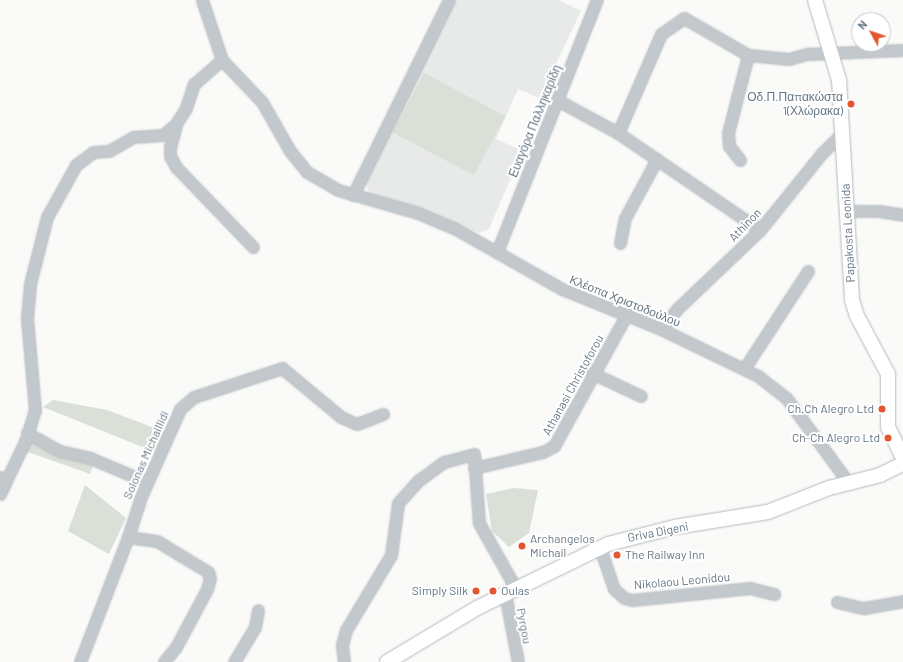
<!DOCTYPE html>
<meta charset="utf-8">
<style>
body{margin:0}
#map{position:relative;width:903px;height:662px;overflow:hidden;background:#fafaf8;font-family:Barlow,sans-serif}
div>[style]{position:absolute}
.built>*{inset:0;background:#e8e9e9}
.green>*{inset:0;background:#dadfd7;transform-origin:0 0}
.roads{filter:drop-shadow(0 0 1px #b5babe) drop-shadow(0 0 1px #b5babe)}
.minor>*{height:11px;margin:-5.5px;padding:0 5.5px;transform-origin:5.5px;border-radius:5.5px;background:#c3c8cc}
.major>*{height:14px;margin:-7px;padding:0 7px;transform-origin:7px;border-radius:7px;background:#fff}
.dots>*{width:11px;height:11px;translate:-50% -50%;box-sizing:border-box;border:2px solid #fff;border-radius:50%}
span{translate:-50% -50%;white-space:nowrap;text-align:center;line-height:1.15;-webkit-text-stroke:4px #fff;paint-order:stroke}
.poi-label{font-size:12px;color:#657683}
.right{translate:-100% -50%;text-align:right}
.left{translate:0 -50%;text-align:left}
.street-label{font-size:12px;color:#657683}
.north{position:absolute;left:851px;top:12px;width:40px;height:40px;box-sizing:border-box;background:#fff;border:1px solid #c1c8cd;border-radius:50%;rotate:310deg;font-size:11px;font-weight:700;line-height:16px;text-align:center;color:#657683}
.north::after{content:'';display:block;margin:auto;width:14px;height:18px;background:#e4572e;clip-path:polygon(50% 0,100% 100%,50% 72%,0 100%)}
</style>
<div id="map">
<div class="built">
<div style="clip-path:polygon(455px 0,559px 0,581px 11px,540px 98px,518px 89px,496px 139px,516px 148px,521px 154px,489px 229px,480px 233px,369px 193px,364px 181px)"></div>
</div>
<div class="green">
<div style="left:424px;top:73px;width:92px;height:67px;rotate:28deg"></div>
<div style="clip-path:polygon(53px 400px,107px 410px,165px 432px,155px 452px,43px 407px)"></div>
<div style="clip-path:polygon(31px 441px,93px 466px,90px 474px,25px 451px)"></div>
<div style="clip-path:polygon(85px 485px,126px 518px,109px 554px,68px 531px)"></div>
<div style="clip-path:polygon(513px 488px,538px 490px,529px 533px,509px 547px,492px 531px,486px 494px)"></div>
</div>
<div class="roads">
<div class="minor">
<div style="left:202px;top:0;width:63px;rotate:71.6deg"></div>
<div style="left:222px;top:60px;width:58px;rotate:46.4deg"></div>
<div style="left:262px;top:102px;width:56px;rotate:60.3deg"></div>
<div style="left:290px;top:151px;width:27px;rotate:51deg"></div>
<div style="left:307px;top:172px;width:36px;rotate:30deg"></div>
<div style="left:338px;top:190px;width:83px;rotate:16deg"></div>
<div style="left:418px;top:213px;width:39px;rotate:23deg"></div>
<div style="left:454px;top:228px;width:124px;rotate:29.5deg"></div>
<div style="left:562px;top:289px;width:107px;rotate:22deg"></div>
<div style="left:661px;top:329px;width:108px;rotate:25.9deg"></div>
<div style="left:758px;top:376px;width:37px;rotate:38deg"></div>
<div style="left:787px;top:399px;width:103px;rotate:53.7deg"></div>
<div style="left:557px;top:100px;width:69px;rotate:28.4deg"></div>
<div style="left:618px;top:133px;width:172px;rotate:34.3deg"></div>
<div style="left:176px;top:125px;width:23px;rotate:105deg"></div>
<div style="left:170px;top:147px;width:9px;rotate:90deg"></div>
<div style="left:170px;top:156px;width:13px;rotate:61deg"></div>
<div style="left:176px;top:167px;width:111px;rotate:46.1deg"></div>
<div style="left:618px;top:133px;width:108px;rotate:-66.5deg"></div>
<div style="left:661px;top:34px;width:28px;rotate:-35deg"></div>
<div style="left:684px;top:18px;width:74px;rotate:30deg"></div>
<div style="left:748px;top:55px;width:41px;rotate:5.6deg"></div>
<div style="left:789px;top:59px;width:19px;rotate:-16deg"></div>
<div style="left:807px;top:54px;width:96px;rotate:-2.4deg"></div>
<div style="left:740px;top:160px;width:18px;rotate:-128deg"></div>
<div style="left:729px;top:146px;width:13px;rotate:-94deg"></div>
<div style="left:728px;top:133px;width:81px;rotate:-75.6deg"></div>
<div style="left:353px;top:195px;width:217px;rotate:-63.8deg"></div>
<div style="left:846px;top:211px;width:33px"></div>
<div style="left:879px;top:211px;width:24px;rotate:9deg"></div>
<div style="left:620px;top:243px;width:25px;rotate:-79deg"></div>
<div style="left:625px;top:218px;width:67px;rotate:-61.5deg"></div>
<div style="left:497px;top:252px;width:271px;rotate:-68.4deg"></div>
<div style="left:661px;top:329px;width:26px;rotate:-51deg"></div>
<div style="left:677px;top:309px;width:115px;rotate:-43.6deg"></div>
<div style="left:760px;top:230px;width:99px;rotate:-51.2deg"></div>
<div style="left:822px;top:153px;width:28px;rotate:-44deg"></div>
<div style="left:744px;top:369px;width:117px;rotate:-56.9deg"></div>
<div style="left:592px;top:373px;width:54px;rotate:25.1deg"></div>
<div style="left:27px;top:433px;width:38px;rotate:29deg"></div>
<div style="left:60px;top:451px;width:31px;rotate:13deg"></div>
<div style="left:90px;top:458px;width:62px;rotate:22.8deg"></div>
<div style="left:474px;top:468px;width:71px;rotate:-13.1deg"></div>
<div style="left:543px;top:452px;width:13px;rotate:-29deg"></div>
<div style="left:554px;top:446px;width:151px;rotate:-61.1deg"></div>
<div style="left:0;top:477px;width:7px;rotate:34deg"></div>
<div style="left:6px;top:481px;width:47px;rotate:-64.5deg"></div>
<div style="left:26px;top:439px;width:30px;rotate:-73deg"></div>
<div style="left:35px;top:410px;width:92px;rotate:-95deg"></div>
<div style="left:27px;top:318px;width:34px;rotate:-85deg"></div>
<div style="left:30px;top:284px;width:69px;rotate:-75.8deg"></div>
<div style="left:47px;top:217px;width:60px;rotate:-60.9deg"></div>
<div style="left:76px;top:165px;width:21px;rotate:-37deg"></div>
<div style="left:93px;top:152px;width:16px;rotate:-4deg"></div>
<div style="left:109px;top:151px;width:28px;rotate:-30deg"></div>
<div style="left:133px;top:137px;width:30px;rotate:-4deg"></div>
<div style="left:163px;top:135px;width:17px;rotate:-40deg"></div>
<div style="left:176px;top:124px;width:19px;rotate:-58deg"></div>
<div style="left:186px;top:108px;width:25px;rotate:-72deg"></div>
<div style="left:194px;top:84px;width:37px;rotate:-41deg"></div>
<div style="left:0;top:494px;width:14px;rotate:-65deg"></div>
<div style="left:128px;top:537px;width:29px;rotate:8deg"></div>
<div style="left:157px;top:541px;width:60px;rotate:31.3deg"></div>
<div style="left:208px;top:572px;width:6px;rotate:72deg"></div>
<div style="left:210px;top:578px;width:11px;rotate:105deg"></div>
<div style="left:207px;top:589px;width:66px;rotate:118.1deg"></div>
<div style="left:176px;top:647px;width:19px;rotate:129deg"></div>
<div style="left:600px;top:548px;width:43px;rotate:71.1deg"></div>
<div style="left:614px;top:589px;width:13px;rotate:42deg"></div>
<div style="left:624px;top:598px;width:8px;rotate:14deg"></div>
<div style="left:632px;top:600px;width:119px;rotate:-5.8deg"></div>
<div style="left:750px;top:588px;width:25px;rotate:14deg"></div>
<div style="left:505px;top:594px;width:69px;rotate:79.2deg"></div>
<div style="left:837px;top:602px;width:28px;rotate:13deg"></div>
<div style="left:864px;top:608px;width:40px;rotate:-10deg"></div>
<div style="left:80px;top:662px;width:134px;rotate:-69deg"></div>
<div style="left:128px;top:537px;width:40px;rotate:-72deg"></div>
<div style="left:140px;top:499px;width:98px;rotate:-66deg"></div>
<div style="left:180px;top:409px;width:18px;rotate:-41deg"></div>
<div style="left:194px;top:397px;width:93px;rotate:-18.2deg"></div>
<div style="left:282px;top:368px;width:77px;rotate:39.7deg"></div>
<div style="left:341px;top:417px;width:17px;rotate:24deg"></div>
<div style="left:357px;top:424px;width:28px;rotate:-21deg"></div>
<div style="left:234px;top:662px;width:41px;rotate:-59deg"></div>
<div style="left:255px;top:627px;width:17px;rotate:-80deg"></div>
<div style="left:344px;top:662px;width:17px;rotate:-97deg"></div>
<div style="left:342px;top:645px;width:16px;rotate:-75deg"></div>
<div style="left:346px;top:630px;width:87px;rotate:-59deg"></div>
<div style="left:391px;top:555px;width:52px;rotate:-82.3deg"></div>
<div style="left:398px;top:503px;width:31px;rotate:-48deg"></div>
<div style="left:419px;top:480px;width:31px;rotate:-36deg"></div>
<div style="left:444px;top:462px;width:31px;rotate:-15deg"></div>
<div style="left:474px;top:454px;width:69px;rotate:85.9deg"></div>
<div style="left:479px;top:523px;width:76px;rotate:60.7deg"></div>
</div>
<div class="major">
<div style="left:815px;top:0;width:84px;rotate:73.3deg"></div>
<div style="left:839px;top:80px;width:220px;rotate:86.6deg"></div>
<div style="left:852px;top:300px;width:17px;rotate:73deg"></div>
<div style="left:857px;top:316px;width:66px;rotate:61.9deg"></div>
<div style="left:888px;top:374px;width:53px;rotate:90deg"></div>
<div style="left:888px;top:427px;width:34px;rotate:64deg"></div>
<div style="left:387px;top:662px;width:105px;rotate:-31deg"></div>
<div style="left:477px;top:608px;width:146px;rotate:-26deg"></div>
<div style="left:608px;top:544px;width:69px;rotate:-14.2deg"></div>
<div style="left:675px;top:527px;width:94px;rotate:-9.2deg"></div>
<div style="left:768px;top:512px;width:66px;rotate:-21.5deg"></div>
<div style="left:829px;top:488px;width:53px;rotate:-14.3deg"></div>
<div style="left:880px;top:475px;width:25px;rotate:-26deg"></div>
</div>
</div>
<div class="dots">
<div style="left:851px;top:104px;background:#e4572e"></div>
<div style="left:882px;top:409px;background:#e4572e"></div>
<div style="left:888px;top:438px;background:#e4572e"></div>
<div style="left:522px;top:546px;background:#e4572e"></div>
<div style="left:617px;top:555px;background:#e4572e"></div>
<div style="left:476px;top:591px;background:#e4572e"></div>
<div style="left:493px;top:591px;background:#e4572e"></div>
</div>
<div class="poi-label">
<span class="right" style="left:843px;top:104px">Οδ.Π.Παπακώστα<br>1(Χλώρακα)</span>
<span class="right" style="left:874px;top:409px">Ch.Ch Alegro Ltd</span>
<span class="right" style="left:880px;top:438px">Ch-Ch Alegro Ltd</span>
<span class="left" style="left:530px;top:546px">Archangelos<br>Michail</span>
<span class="left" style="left:625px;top:555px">The Railway Inn</span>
<span class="right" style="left:468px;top:591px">Simply Silk</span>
<span class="left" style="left:501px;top:591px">Oulas</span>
</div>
<div class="street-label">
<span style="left:535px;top:121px;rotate:-68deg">Ευαγόρα Παλληκαρίδη</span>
<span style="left:745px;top:225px;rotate:-46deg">Athinon</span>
<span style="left:848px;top:233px;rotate:-93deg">Papakosta Leonida</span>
<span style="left:625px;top:301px;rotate:22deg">Κλέοπα Χριστοδούλου</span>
<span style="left:573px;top:385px;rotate:-61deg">Athanasi Christoforou</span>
<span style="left:146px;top:455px;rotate:-66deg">Solonas Michaillidi</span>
<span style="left:658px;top:532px;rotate:-11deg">Griva Digeni</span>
<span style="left:682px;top:581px;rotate:-5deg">Nikolaou Leonidou</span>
<span style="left:524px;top:626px;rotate:79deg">Pyrgou</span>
</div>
<div class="north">N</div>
</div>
